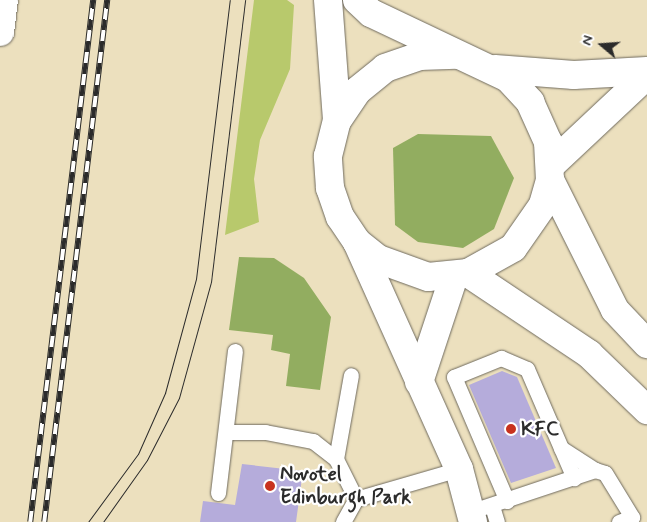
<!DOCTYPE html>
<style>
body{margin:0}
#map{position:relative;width:647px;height:522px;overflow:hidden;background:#ece0be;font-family:Mynerve,sans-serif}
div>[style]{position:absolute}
.green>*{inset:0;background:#b8c96c}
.forest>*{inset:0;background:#92ad60}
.building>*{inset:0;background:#b5acdb}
.roads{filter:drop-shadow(0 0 1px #6f6a5e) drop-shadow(0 0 1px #6f6a5e)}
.service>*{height:15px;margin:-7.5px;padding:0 7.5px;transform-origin:7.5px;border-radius:7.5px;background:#fff}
.minor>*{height:28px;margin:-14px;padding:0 14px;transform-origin:14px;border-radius:14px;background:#fff}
.tertiary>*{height:28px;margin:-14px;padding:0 14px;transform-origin:14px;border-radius:14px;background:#fff}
.tram>*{height:1px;margin:-0.5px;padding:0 0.5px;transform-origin:0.5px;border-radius:0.5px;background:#2b2b2b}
.rail>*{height:5.5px;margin-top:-2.75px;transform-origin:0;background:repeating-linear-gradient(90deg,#fff 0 11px,#2b2b2b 0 22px);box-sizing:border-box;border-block:1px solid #2b2b2b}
.dots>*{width:14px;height:14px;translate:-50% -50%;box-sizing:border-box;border:2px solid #fff;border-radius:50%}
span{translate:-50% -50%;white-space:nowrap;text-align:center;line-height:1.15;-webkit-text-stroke:4.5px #fff;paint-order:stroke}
.poi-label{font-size:20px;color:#2b2b2b;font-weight:700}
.left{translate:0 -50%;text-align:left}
.north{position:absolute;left:577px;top:20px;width:50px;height:50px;-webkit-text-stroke:4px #fff;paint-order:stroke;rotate:288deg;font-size:14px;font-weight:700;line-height:20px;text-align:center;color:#2b2b2b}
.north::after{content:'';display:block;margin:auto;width:18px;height:22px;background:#2b2b2b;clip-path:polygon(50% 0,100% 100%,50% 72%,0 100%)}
</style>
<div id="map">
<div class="green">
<div style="clip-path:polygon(254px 0,287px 0,294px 5px,290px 69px,260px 140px,254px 179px,259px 222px,225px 235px)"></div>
</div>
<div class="forest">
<div style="clip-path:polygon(418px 134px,491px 136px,514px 178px,494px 229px,463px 248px,418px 242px,395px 225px,393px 148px)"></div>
<div style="clip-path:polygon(239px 257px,274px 258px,304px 278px,331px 317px,320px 390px,286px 386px,290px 354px,271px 350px,273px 335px,229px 330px)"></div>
</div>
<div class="building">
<div style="clip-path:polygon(502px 371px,517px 377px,556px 468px,511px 483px,469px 385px)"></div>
<div style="clip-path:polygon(242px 464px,303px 471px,296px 522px,200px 522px,203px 501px,235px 505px)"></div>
</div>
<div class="roads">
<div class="service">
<div style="left:226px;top:432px;width:39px"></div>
<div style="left:265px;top:432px;width:49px;rotate:10.6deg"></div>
<div style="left:313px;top:441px;width:29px;rotate:38deg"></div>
<div style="left:336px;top:459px;width:45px;rotate:63.4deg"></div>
<div style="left:561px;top:448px;width:40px;rotate:32.9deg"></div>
<div style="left:336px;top:459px;width:85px;rotate:-79.9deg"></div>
<div style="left:218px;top:493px;width:143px;rotate:-83.2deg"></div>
<div style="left:507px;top:501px;width:135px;rotate:-113.1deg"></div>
<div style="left:454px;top:377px;width:51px;rotate:-22deg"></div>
<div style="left:501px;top:358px;width:28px;rotate:23deg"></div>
<div style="left:527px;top:369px;width:119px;rotate:66.7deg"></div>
<div style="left:492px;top:506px;width:17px;rotate:73deg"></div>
<div style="left:472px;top:511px;width:130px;rotate:-18.4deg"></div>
<div style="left:595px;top:470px;width:10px;rotate:17deg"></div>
<div style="left:605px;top:473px;width:52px;rotate:58.5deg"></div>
<div style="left:632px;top:517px;width:14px;rotate:159deg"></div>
<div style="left:343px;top:522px;width:26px;rotate:-61deg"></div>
<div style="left:356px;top:499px;width:107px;rotate:-16.2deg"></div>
</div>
<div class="minor">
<div style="left:0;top:32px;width:32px;rotate:-83deg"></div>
<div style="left:495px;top:69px;width:79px;rotate:4.3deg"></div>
<div style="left:574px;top:75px;width:73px;rotate:-3.1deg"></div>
<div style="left:550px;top:166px;width:133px;rotate:-43.2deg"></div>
<div style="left:357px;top:242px;width:249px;rotate:65.8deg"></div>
<div style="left:459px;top:469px;width:55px;rotate:75.2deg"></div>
<div style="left:419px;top:382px;width:112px;rotate:-71.7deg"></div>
</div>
<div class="tertiary">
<div style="left:328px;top:0;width:121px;rotate:85.7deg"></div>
<div style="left:357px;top:0;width:19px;rotate:43deg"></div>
<div style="left:371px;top:13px;width:152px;rotate:25.4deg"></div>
<div style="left:508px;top:78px;width:33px;rotate:47deg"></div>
<div style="left:530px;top:102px;width:44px;rotate:65.8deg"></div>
<div style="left:548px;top:142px;width:38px;rotate:87deg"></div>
<div style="left:550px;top:180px;width:26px;rotate:106deg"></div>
<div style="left:543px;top:205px;width:52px;rotate:124.9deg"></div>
<div style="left:513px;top:248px;width:51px;rotate:150.9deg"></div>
<div style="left:468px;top:273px;width:40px;rotate:174.3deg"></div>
<div style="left:428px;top:277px;width:53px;rotate:-160.2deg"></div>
<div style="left:378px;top:259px;width:27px;rotate:-141deg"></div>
<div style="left:357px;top:242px;width:30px;rotate:-124deg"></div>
<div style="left:340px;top:217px;width:31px;rotate:-109deg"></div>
<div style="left:330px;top:188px;width:32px;rotate:-94deg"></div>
<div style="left:328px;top:156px;width:36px;rotate:-76deg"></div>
<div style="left:337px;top:121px;width:36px;rotate:-56deg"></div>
<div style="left:357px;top:91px;width:36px;rotate:-39deg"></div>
<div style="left:385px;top:68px;width:36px;rotate:-19deg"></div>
<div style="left:419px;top:56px;width:37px;rotate:-2deg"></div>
<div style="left:550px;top:180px;width:145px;rotate:63.4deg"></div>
<div style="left:615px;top:310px;width:47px;rotate:46.7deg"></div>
<div style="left:468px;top:273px;width:146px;rotate:33.8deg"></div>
<div style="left:589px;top:354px;width:81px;rotate:44deg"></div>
</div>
</div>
<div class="tram">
<div style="left:88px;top:522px;width:84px;rotate:-53.7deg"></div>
<div style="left:138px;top:454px;width:67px;rotate:-66.1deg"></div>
<div style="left:165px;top:393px;width:118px;rotate:-74.8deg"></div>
<div style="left:196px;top:279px;width:281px;rotate:-83.1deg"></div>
<div style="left:103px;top:522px;width:76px;rotate:-54.6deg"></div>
<div style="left:147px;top:460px;width:70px;rotate:-62.7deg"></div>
<div style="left:179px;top:398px;width:120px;rotate:-74.6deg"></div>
<div style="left:211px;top:282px;width:284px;rotate:-83.1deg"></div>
</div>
<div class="rail">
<div style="left:30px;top:522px;width:526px;rotate:-83.12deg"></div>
<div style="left:44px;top:522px;width:526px;rotate:-83.12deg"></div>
</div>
<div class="dots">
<div style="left:511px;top:429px;background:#c8321e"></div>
<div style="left:270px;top:486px;background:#c8321e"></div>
</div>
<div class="poi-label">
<span class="left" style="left:521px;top:429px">KFC</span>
<span class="left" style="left:280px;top:486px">Novotel<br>Edinburgh Park</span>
</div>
<div class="north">N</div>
</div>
